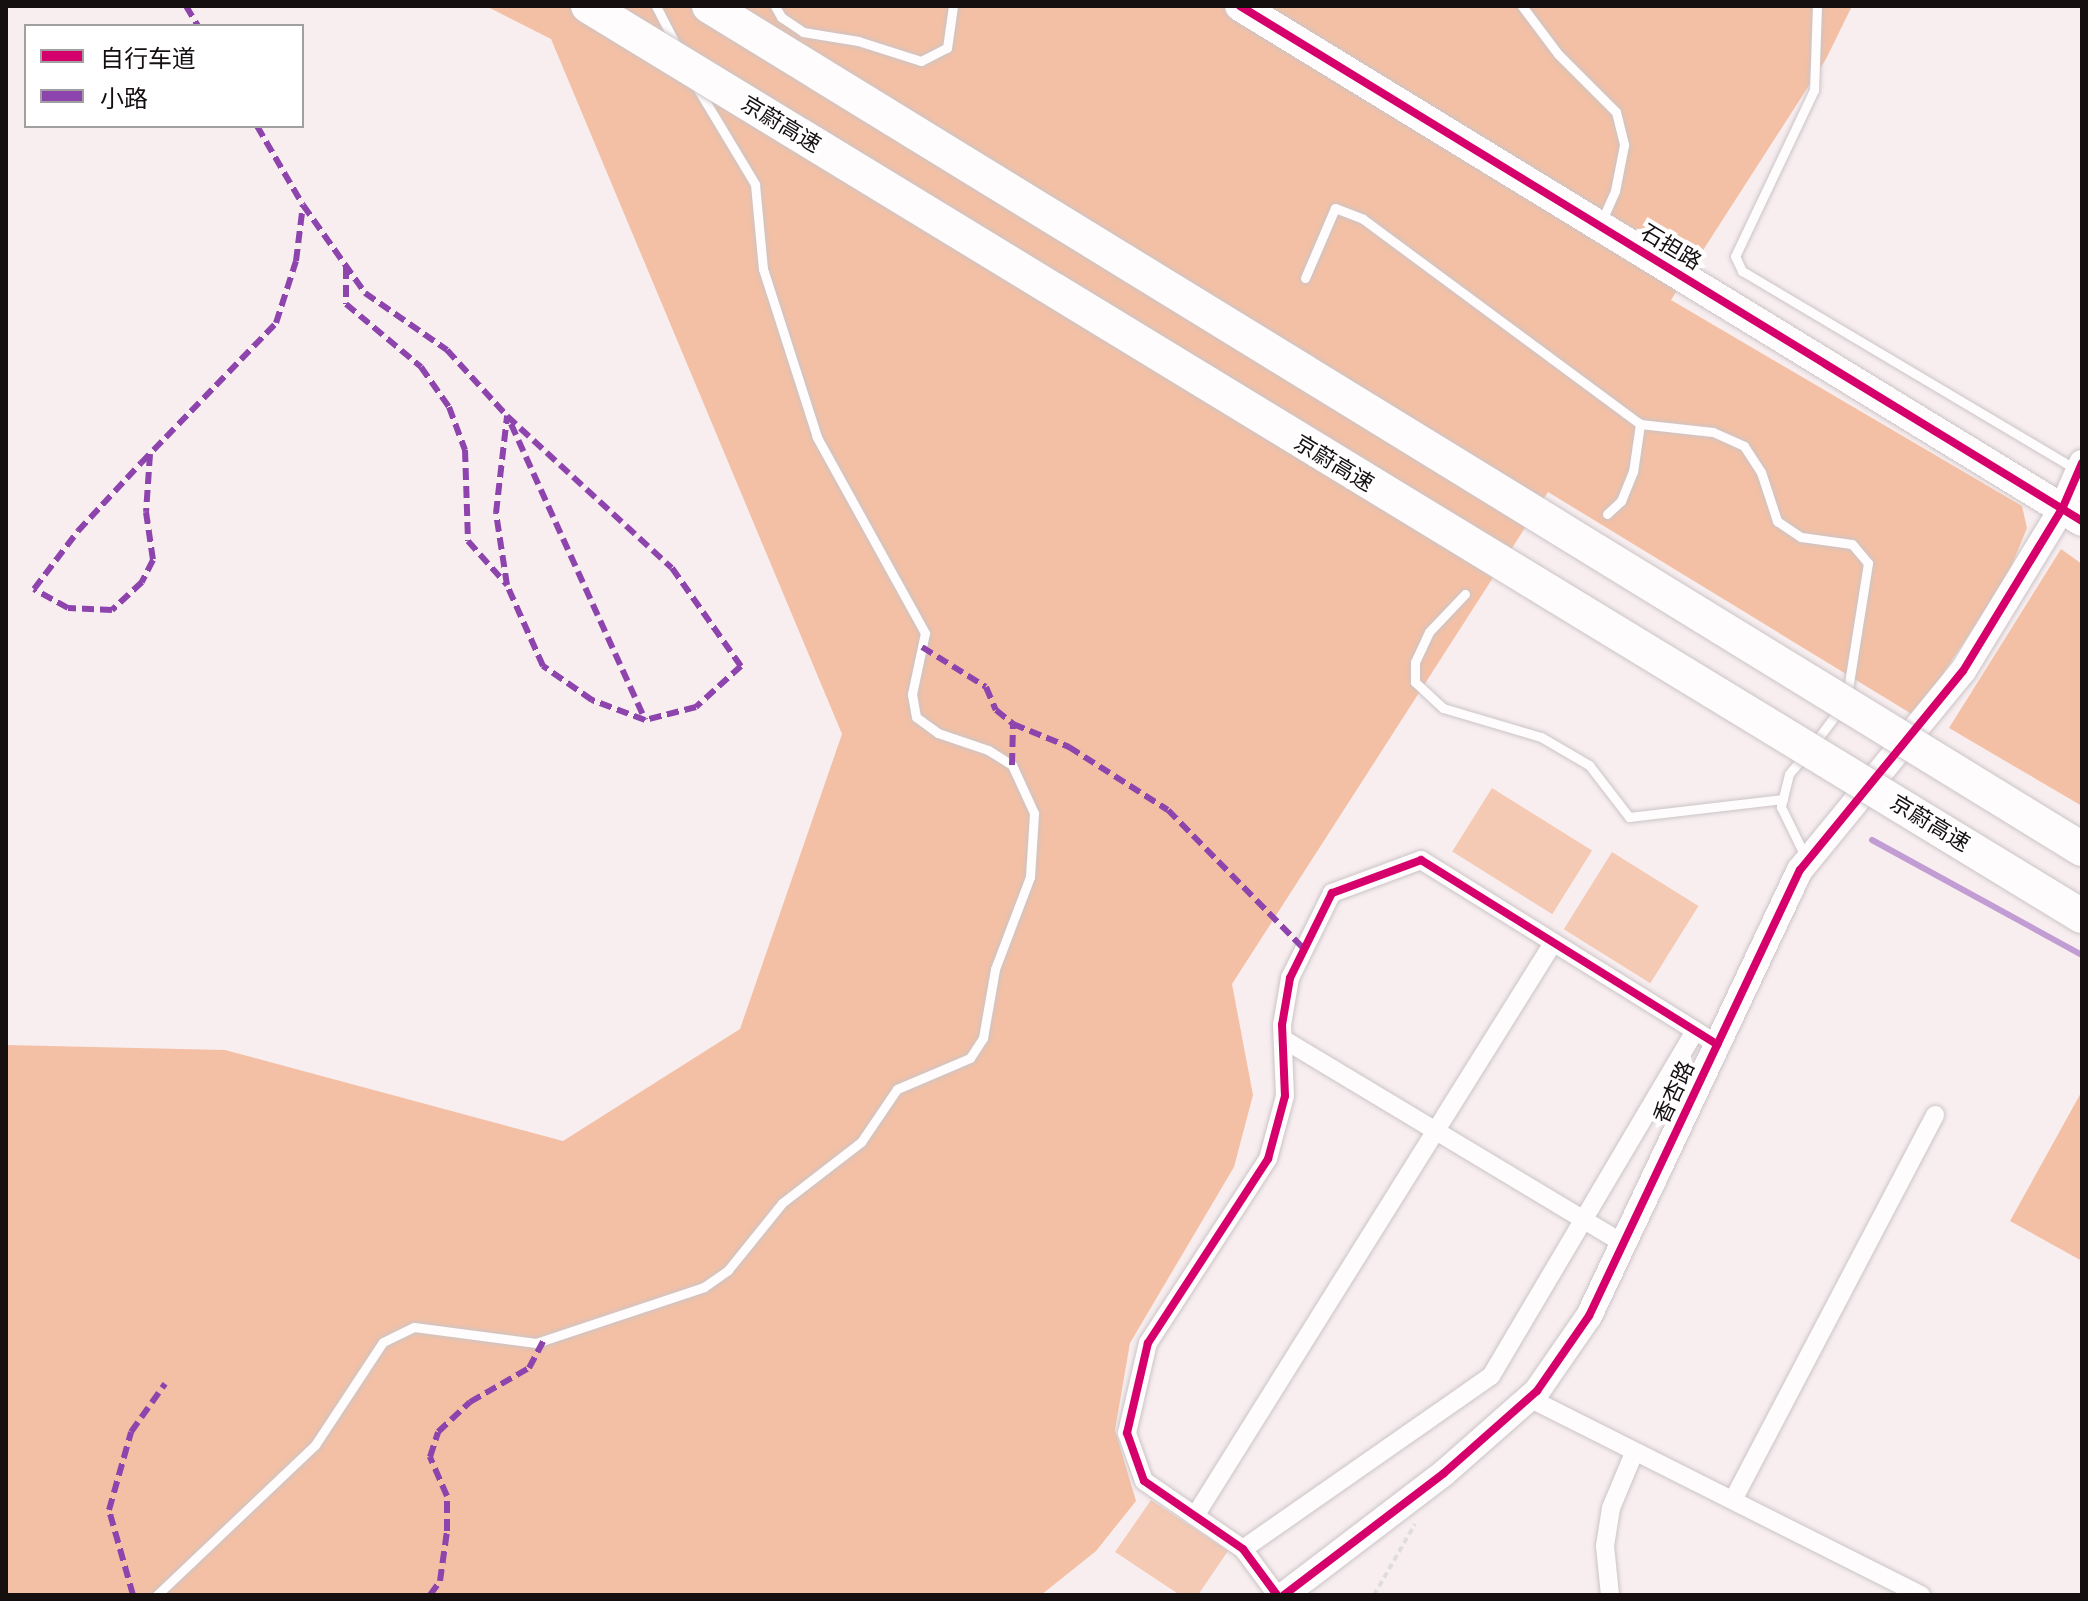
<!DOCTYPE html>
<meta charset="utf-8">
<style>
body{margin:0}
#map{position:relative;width:2088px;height:1601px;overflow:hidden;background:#f8eef0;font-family:Helvetica,"Noto Sans SC",sans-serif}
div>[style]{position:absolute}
.green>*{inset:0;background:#f5cab4;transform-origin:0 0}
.forest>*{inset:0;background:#f3c0a5}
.stream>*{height:6px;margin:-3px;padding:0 3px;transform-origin:3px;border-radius:3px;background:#c19dd3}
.path>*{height:4px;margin-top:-2px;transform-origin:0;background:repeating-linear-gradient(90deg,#dfdddd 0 6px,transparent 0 10px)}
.roads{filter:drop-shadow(0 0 2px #cbc4c6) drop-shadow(0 0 2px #cbc4c6)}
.lane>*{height:9px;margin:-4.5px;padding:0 4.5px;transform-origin:4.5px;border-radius:4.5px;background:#fefcfd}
.street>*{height:18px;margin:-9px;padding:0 9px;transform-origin:9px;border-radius:9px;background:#fefcfd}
.secondary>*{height:26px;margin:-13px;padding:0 13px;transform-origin:13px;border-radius:13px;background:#fefcfd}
.primary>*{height:30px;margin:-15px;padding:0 15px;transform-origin:15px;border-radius:15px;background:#fefcfd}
.bridges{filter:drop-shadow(0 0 2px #cbc4c6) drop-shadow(0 0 2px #cbc4c6)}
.highway-bridge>*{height:34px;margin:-17px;padding:0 17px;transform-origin:17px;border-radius:17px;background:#fefcfd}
.quiet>*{height:6px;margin-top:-3px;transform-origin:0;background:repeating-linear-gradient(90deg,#8e44ad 0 12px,transparent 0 18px)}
.cycleway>*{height:8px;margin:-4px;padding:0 4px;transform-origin:4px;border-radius:4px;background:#d6006c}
span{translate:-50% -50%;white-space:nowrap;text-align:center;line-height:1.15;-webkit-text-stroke:8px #fff;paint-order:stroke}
.street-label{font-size:22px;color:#150f10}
.frame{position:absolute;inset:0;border:8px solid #150f10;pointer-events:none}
.legend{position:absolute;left:24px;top:24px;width:280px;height:104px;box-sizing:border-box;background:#fff;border:2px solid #a19f9f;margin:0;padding:10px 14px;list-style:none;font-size:24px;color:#150f10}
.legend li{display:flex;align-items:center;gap:16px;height:40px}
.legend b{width:40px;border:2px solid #a19f9f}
</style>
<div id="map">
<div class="green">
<div style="left:1492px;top:788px;width:118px;height:75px;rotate:32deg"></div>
<div style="left:1612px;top:852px;width:102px;height:91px;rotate:32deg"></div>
<div style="clip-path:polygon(1151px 1500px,1228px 1551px,1198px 1595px,1180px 1595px,1115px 1552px)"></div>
</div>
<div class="forest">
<div style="clip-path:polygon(486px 6px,1852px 6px,1826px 59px,1671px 300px,2022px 506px,2027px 528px,2007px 577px,1915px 716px,1548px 492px,1232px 984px,1253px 1095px,1234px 1167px,1130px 1343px,1115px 1430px,1136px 1501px,1096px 1551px,1041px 1595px,6px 1595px,6px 1045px,225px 1050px,563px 1141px,740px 1029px,842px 734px,551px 39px)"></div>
<div style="clip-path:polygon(2061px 549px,2082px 564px,2082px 806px,1949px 728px)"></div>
<div style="clip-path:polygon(2082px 1091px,2082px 1261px,2010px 1221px)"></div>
</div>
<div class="stream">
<div style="left:1872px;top:840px;width:239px;rotate:28.7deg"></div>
</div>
<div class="path">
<div style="left:1374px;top:1595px;width:82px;rotate:-60deg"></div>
</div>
<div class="roads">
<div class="lane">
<div style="left:656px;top:6px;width:46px;rotate:62.9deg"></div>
<div style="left:775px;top:6px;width:13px;rotate:61deg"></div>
<div style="left:781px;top:17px;width:27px;rotate:34deg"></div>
<div style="left:803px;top:32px;width:56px;rotate:9.3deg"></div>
<div style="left:858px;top:41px;width:66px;rotate:17.6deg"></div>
<div style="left:921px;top:61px;width:29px;rotate:-27deg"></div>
<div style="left:947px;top:48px;width:42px;rotate:-81.9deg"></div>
<div style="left:1522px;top:6px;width:60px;rotate:53.1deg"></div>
<div style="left:1558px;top:54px;width:82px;rotate:45deg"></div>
<div style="left:1616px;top:112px;width:34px;rotate:76deg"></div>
<div style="left:1624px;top:145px;width:47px;rotate:101.1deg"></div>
<div style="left:1615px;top:191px;width:34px;rotate:114deg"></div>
<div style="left:1817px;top:6px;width:84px;rotate:92deg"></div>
<div style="left:1814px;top:90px;width:184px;rotate:115.4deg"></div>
<div style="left:1735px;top:256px;width:17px;rotate:65deg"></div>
<div style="left:1742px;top:271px;width:388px;rotate:30.7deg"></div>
<div style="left:1305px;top:278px;width:76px;rotate:-66.8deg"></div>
<div style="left:1335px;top:208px;width:30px;rotate:21deg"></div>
<div style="left:1363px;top:219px;width:345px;rotate:36.5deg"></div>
<div style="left:1640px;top:424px;width:73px;rotate:6.3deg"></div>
<div style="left:1713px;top:432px;width:34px;rotate:24deg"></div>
<div style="left:1744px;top:446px;width:31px;rotate:57deg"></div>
<div style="left:1761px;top:472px;width:52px;rotate:71.9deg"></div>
<div style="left:1777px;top:521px;width:29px;rotate:34deg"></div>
<div style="left:1801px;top:537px;width:51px;rotate:7.8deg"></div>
<div style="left:1852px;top:544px;width:25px;rotate:50deg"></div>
<div style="left:1868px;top:563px;width:134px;rotate:99deg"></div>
<div style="left:1607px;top:514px;width:19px;rotate:-43deg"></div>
<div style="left:1621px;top:501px;width:31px;rotate:-68deg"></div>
<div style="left:1633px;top:472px;width:49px;rotate:-81.7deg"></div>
<div style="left:1465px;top:594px;width:52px;rotate:133.5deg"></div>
<div style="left:1429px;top:632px;width:33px;rotate:115deg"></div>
<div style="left:1415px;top:662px;width:20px;rotate:90deg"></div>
<div style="left:1415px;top:682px;width:38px;rotate:43deg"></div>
<div style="left:1443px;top:708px;width:102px;rotate:16.5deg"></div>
<div style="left:1541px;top:737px;width:56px;rotate:30.3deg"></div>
<div style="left:1589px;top:765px;width:66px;rotate:52.4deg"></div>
<div style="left:1629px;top:817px;width:155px;rotate:-6.7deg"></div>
<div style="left:1813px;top:745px;width:45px;rotate:-53.1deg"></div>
<div style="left:1804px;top:756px;width:23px;rotate:130deg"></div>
<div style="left:1789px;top:774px;width:34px;rotate:104deg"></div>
<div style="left:1781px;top:807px;width:57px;rotate:63.9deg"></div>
<div style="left:157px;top:1595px;width:218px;rotate:-43.5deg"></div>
<div style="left:315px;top:1445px;width:123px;rotate:-56.6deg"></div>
<div style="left:383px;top:1342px;width:34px;rotate:-26deg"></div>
<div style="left:414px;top:1327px;width:123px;rotate:7.5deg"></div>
<div style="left:536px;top:1343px;width:177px;rotate:-18.4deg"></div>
<div style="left:704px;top:1287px;width:29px;rotate:-35deg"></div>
<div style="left:728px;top:1270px;width:86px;rotate:-51.1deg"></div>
<div style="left:782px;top:1203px;width:100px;rotate:-37.7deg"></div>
<div style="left:861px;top:1142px;width:64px;rotate:-55.8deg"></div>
<div style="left:897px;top:1089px;width:79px;rotate:-23deg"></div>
<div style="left:970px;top:1058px;width:24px;rotate:-57deg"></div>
<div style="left:983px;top:1038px;width:70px;rotate:-80.1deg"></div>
<div style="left:995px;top:969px;width:98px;rotate:-69.2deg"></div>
<div style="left:1030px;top:877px;width:64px;rotate:-86.4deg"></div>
<div style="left:1034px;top:813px;width:53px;rotate:-114.6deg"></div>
<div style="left:1012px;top:765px;width:28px;rotate:-148deg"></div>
<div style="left:988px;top:750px;width:53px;rotate:-161.2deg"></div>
<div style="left:938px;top:733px;width:27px;rotate:-144deg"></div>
<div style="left:916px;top:717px;width:23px;rotate:-100deg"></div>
<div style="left:912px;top:694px;width:62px;rotate:-78deg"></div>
<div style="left:925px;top:633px;width:224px;rotate:-118.9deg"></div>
<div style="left:817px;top:437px;width:176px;rotate:-107.8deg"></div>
<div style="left:763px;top:269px;width:85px;rotate:-95.4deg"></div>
<div style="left:755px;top:184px;width:114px;rotate:-121deg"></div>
</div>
<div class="street">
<div style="left:1283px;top:1039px;width:397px;rotate:31deg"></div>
<div style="left:1529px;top:1398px;width:439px;rotate:26.7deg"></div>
<div style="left:1733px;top:1500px;width:435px;rotate:-62.3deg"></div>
<div style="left:1195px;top:1516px;width:676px;rotate:-58deg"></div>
<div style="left:1243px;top:1549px;width:302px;rotate:-34.9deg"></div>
<div style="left:1491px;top:1376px;width:401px;rotate:-59.4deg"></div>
<div style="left:1277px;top:1595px;width:57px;rotate:-126.5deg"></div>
<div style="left:1243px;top:1549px;width:120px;rotate:-145.5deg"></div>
<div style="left:1144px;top:1481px;width:51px;rotate:-109.5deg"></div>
<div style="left:1127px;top:1433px;width:92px;rotate:-76.9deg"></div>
<div style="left:1148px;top:1343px;width:220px;rotate:-56.9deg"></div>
<div style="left:1268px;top:1159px;width:65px;rotate:-74.9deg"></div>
<div style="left:1285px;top:1096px;width:71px;rotate:-92.4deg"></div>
<div style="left:1282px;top:1025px;width:48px;rotate:-80.3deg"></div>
<div style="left:1290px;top:978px;width:95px;rotate:-63.7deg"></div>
<div style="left:1332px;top:893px;width:95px;rotate:-20.3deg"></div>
<div style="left:1421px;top:860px;width:349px;rotate:31.9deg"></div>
<div style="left:1610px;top:1595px;width:49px;rotate:-95.8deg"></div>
<div style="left:1605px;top:1546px;width:38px;rotate:-81deg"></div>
<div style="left:1611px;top:1508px;width:60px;rotate:-67.3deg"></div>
</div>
<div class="secondary">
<div style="left:1284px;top:1595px;width:201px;rotate:-37.3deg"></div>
<div style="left:1444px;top:1473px;width:124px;rotate:-41.4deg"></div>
<div style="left:1537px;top:1391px;width:91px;rotate:-55.3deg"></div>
<div style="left:1589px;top:1316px;width:493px;rotate:-64.7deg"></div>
<div style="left:1800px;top:870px;width:257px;rotate:-50.7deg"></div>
<div style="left:1963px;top:671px;width:192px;rotate:-58.6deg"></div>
<div style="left:2063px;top:507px;width:48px;rotate:-66.6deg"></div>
</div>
<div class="primary">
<div style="left:1240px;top:6px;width:987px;rotate:31.45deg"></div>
</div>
</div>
<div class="bridges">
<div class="highway-bridge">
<div style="left:588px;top:6px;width:1749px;rotate:31.35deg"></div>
<div style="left:709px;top:6px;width:1611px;rotate:31.55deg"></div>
</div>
</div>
<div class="quiet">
<div style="left:186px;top:6px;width:23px;rotate:59deg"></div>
<div style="left:257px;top:126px;width:91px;rotate:59.8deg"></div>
<div style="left:303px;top:205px;width:108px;rotate:54.8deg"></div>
<div style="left:365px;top:293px;width:100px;rotate:34.8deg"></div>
<div style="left:447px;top:350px;width:89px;rotate:47.7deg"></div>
<div style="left:507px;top:416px;width:224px;rotate:42.7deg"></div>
<div style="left:672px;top:568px;width:120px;rotate:54.9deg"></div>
<div style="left:741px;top:666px;width:61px;rotate:137.7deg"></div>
<div style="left:696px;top:707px;width:53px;rotate:165.7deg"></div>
<div style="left:645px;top:720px;width:57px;rotate:-159.3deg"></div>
<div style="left:592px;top:700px;width:60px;rotate:-145.2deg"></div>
<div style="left:543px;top:666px;width:89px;rotate:-114deg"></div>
<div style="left:507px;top:585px;width:73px;rotate:-98.7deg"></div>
<div style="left:496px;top:513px;width:98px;rotate:-83.5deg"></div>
<div style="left:346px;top:267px;width:37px;rotate:90deg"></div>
<div style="left:346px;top:304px;width:98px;rotate:40deg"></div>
<div style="left:421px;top:367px;width:49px;rotate:55deg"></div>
<div style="left:449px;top:407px;width:46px;rotate:69.6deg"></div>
<div style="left:465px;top:450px;width:91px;rotate:88.1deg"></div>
<div style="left:468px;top:541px;width:59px;rotate:48.4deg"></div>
<div style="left:511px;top:424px;width:325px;rotate:65.6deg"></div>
<div style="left:150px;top:454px;width:58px;rotate:93.9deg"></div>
<div style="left:146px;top:512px;width:49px;rotate:81.7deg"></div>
<div style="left:153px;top:560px;width:25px;rotate:117deg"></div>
<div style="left:142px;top:582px;width:41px;rotate:137deg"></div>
<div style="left:112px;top:610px;width:44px;rotate:-177.4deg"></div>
<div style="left:68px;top:608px;width:39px;rotate:-151deg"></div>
<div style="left:34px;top:589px;width:73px;rotate:-52.8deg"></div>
<div style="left:78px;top:531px;width:93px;rotate:-47.2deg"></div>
<div style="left:141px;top:463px;width:194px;rotate:-46deg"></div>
<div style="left:276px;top:323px;width:65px;rotate:-72.1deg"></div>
<div style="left:296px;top:261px;width:56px;rotate:-82.9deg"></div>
<div style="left:922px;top:647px;width:75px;rotate:32deg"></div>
<div style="left:986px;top:687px;width:25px;rotate:67deg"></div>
<div style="left:996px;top:710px;width:22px;rotate:39deg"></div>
<div style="left:1013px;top:724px;width:61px;rotate:22.3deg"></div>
<div style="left:1069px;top:747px;width:117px;rotate:32.5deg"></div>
<div style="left:1168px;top:810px;width:194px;rotate:45.6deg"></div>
<div style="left:1012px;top:765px;width:41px;rotate:-88.6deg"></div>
<div style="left:133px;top:1595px;width:88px;rotate:-105.8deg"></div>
<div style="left:109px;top:1510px;width:81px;rotate:-74.2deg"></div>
<div style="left:131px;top:1432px;width:59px;rotate:-54.7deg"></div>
<div style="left:430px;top:1595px;width:17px;rotate:-54deg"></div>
<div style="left:440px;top:1581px;width:50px;rotate:-82deg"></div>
<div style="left:447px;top:1531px;width:35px;rotate:-90deg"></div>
<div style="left:447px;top:1496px;width:43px;rotate:-113.6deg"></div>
<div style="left:430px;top:1457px;width:26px;rotate:-72deg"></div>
<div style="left:438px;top:1432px;width:44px;rotate:-43.2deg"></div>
<div style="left:470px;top:1402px;width:68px;rotate:-30deg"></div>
<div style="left:529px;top:1368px;width:32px;rotate:-62deg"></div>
</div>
<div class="cycleway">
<div style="left:1240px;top:6px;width:987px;rotate:31.45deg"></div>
<div style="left:1277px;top:1595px;width:57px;rotate:-126.5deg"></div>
<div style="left:1243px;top:1549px;width:120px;rotate:-145.5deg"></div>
<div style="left:1144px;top:1481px;width:51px;rotate:-109.5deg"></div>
<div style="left:1127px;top:1433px;width:92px;rotate:-76.9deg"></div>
<div style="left:1148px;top:1343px;width:220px;rotate:-56.9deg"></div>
<div style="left:1268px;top:1159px;width:65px;rotate:-74.9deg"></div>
<div style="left:1285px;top:1096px;width:71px;rotate:-92.4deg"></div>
<div style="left:1282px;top:1025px;width:48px;rotate:-80.3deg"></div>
<div style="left:1290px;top:978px;width:95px;rotate:-63.7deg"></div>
<div style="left:1332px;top:893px;width:95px;rotate:-20.3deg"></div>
<div style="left:1421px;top:860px;width:349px;rotate:31.9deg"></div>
<div style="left:1284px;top:1595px;width:201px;rotate:-37.3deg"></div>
<div style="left:1444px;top:1473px;width:124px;rotate:-41.4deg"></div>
<div style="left:1537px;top:1391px;width:91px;rotate:-55.3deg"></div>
<div style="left:1589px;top:1316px;width:493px;rotate:-64.7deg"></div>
<div style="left:1800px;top:870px;width:257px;rotate:-50.7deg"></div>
<div style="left:1963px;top:671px;width:192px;rotate:-58.6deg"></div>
<div style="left:2063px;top:507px;width:48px;rotate:-66.6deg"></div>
</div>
<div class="street-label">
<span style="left:781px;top:124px;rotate:31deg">京蔚高速</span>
<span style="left:1671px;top:247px;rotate:31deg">石担路</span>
<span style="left:1334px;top:463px;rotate:31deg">京蔚高速</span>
<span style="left:1930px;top:823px;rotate:31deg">京蔚高速</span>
<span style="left:1674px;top:1092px;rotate:-65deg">香杏路</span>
</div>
<div class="frame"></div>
<ul class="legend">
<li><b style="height:10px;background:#d6006c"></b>自行车道</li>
<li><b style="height:10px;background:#8e44ad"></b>小路</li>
</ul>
</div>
